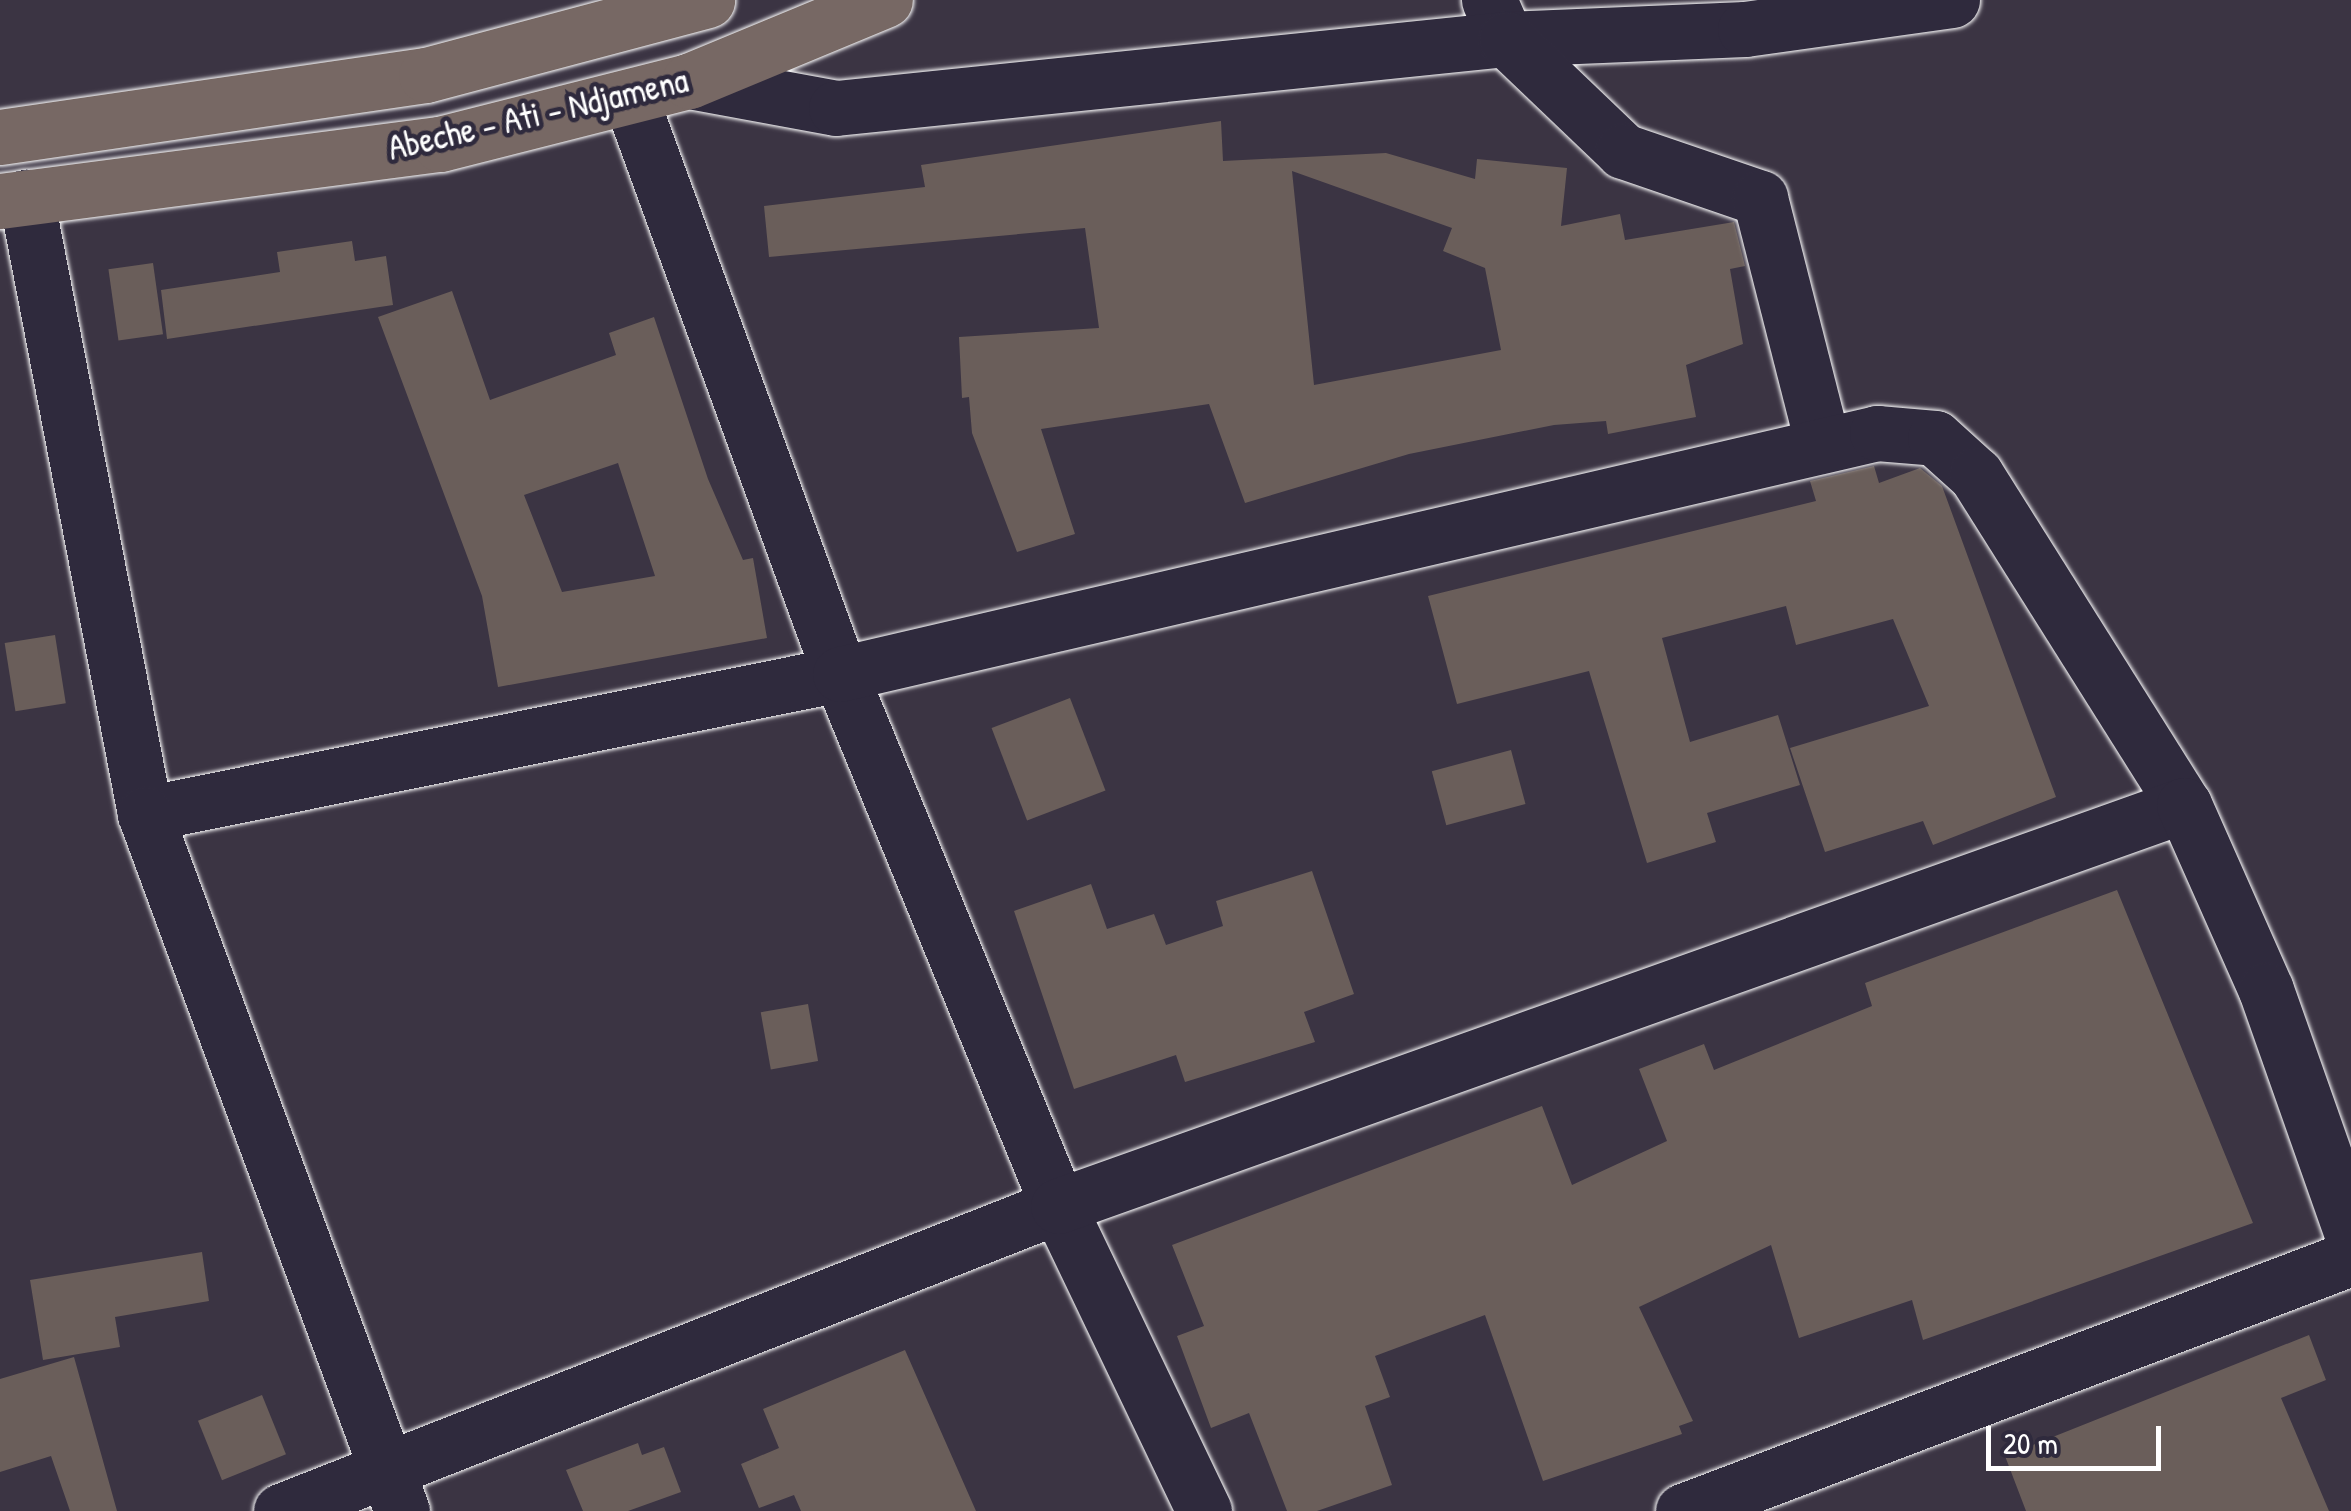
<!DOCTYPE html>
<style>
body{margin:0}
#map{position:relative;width:2351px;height:1511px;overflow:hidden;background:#3b3443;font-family:"Patrick Hand",sans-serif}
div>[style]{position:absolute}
.building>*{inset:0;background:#6a5e5a;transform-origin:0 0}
.roads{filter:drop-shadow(0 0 2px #fff) drop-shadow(0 0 2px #fff)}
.street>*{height:55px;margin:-27.5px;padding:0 27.5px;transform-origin:27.5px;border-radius:27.5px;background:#2f2a3d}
.highway>*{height:55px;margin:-27.5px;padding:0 27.5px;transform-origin:27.5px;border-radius:27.5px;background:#776864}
span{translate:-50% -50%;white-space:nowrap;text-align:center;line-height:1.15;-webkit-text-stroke:9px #2f2a3d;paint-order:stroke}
.street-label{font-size:35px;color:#fff}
.scale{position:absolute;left:1986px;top:1426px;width:175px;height:45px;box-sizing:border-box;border:5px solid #fff;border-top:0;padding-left:12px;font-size:30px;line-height:35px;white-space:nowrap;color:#fff;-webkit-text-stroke:8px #2f2a3d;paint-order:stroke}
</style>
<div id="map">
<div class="building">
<div style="clip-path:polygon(evenodd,1221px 121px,1223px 161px,1386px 153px,1475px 179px,1477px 159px,1567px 168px,1561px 226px,1620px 214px,1625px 240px,1734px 222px,1745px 266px,1730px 269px,1743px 344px,1686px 365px,1696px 417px,1608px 434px,1606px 421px,1554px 425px,1409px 454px,1245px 503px,1209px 404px,1041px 429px,1075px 534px,1017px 552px,972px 433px,969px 397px,962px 398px,959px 337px,1099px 328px,1085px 228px,769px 257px,764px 206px,925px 187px,921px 165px,1221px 121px,1292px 171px,1452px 228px,1443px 251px,1485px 268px,1501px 350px,1314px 385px,1292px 171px)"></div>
<div style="clip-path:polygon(352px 241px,355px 261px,386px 256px,393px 305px,167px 339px,161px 290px,280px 272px,277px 252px)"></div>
<div style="left:153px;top:263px;width:72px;height:45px;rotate:82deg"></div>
<div style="clip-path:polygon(evenodd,452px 291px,490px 400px,616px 355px,609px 333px,654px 317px,708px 479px,743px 560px,753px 558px,767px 638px,498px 687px,482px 596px,378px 317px,452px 291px,618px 463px,655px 576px,562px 592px,524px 495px,618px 463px)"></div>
<div style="clip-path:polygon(1874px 466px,1879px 483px,1920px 468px,1942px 486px,2056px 797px,1933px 845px,1923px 821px,1825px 852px,1790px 748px,1929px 706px,1893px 619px,1796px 645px,1786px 606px,1662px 638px,1690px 742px,1778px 715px,1800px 785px,1707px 813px,1716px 842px,1647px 863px,1589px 671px,1457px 704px,1428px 596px,1816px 501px,1810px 481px)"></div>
<div style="left:55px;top:635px;width:69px;height:51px;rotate:81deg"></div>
<div style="left:1070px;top:698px;width:99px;height:84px;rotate:69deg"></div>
<div style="left:1511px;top:750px;width:56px;height:82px;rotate:75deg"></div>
<div style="clip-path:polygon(1312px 871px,1354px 994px,1304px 1012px,1315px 1042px,1185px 1082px,1176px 1055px,1074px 1089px,1014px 911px,1091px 884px,1107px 929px,1154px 914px,1166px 945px,1223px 926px,1216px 901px)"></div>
<div style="clip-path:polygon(2117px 890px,2253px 1223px,1923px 1340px,1912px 1300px,1799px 1338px,1771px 1245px,1639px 1307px,1693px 1421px,1679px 1426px,1682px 1434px,1543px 1481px,1485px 1315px,1375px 1356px,1390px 1397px,1365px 1406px,1392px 1485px,1317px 1511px,1287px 1511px,1249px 1413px,1211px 1428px,1177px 1336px,1204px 1326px,1172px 1245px,1542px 1106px,1572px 1185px,1667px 1141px,1639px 1069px,1704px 1044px,1714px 1070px,1872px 1006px,1865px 983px)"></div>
<div style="left:808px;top:1004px;width:58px;height:48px;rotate:80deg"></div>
<div style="clip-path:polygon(202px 1252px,209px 1301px,115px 1317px,120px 1347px,43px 1360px,30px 1280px)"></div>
<div style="clip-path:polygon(2309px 1335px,2326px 1380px,2281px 1398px,2329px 1511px,2026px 1511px,2005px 1456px)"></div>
<div style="clip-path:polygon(905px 1350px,976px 1511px,801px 1511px,794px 1495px,759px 1508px,741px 1464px,779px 1448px,763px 1409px)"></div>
<div style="clip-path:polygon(74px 1357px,117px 1511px,70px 1511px,51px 1456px,0 1472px,0 1379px)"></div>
<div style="left:262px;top:1395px;width:64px;height:69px;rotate:68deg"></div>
<div style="clip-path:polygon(638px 1443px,642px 1455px,664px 1447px,681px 1492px,628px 1511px,583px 1511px,566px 1470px)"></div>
</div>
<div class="roads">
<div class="street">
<div style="left:1489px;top:0;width:43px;rotate:66.4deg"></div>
<div style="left:1506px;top:39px;width:239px;rotate:-2.4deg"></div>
<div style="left:1745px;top:29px;width:209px;rotate:-8deg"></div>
<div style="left:689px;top:81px;width:149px;rotate:10.4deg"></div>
<div style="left:836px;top:108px;width:674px;rotate:-5.88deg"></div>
<div style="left:1506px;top:39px;width:162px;rotate:43.7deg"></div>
<div style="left:1623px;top:151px;width:145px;rotate:18.9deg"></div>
<div style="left:1760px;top:198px;width:251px;rotate:75.7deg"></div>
<div style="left:630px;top:97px;width:614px;rotate:70deg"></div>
<div style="left:840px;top:674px;width:575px;rotate:67.72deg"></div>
<div style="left:1058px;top:1206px;width:338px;rotate:64.4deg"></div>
<div style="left:26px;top:197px;width:628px;rotate:79.08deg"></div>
<div style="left:145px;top:814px;width:709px;rotate:-11.39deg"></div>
<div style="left:840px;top:674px;width:1065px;rotate:-13.08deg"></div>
<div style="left:1877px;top:433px;width:58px;rotate:4.9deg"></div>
<div style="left:1935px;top:438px;width:55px;rotate:42.1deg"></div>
<div style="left:1976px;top:475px;width:390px;rotate:57.8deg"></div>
<div style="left:145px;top:814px;width:743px;rotate:69.76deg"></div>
<div style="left:281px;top:1511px;width:835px;rotate:-21.43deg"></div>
<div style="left:1058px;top:1206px;width:1195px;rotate:-19.6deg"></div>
<div style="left:2184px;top:805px;width:202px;rotate:66.1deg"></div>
<div style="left:2266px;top:990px;width:256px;rotate:70.6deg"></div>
<div style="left:1683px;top:1511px;width:714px;rotate:-20.74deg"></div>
</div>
<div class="highway">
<div style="left:0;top:137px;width:430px;rotate:-8.3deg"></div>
<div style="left:426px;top:75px;width:291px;rotate:-14.9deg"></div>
<div style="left:0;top:201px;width:444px;rotate:-7.4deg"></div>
<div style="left:440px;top:144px;width:257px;rotate:-14.2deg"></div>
<div style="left:689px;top:81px;width:212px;rotate:-22.5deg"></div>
</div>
</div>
<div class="street-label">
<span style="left:538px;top:114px;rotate:-13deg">Abeche - Ati - Ndjamena</span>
</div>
<div class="scale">20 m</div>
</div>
